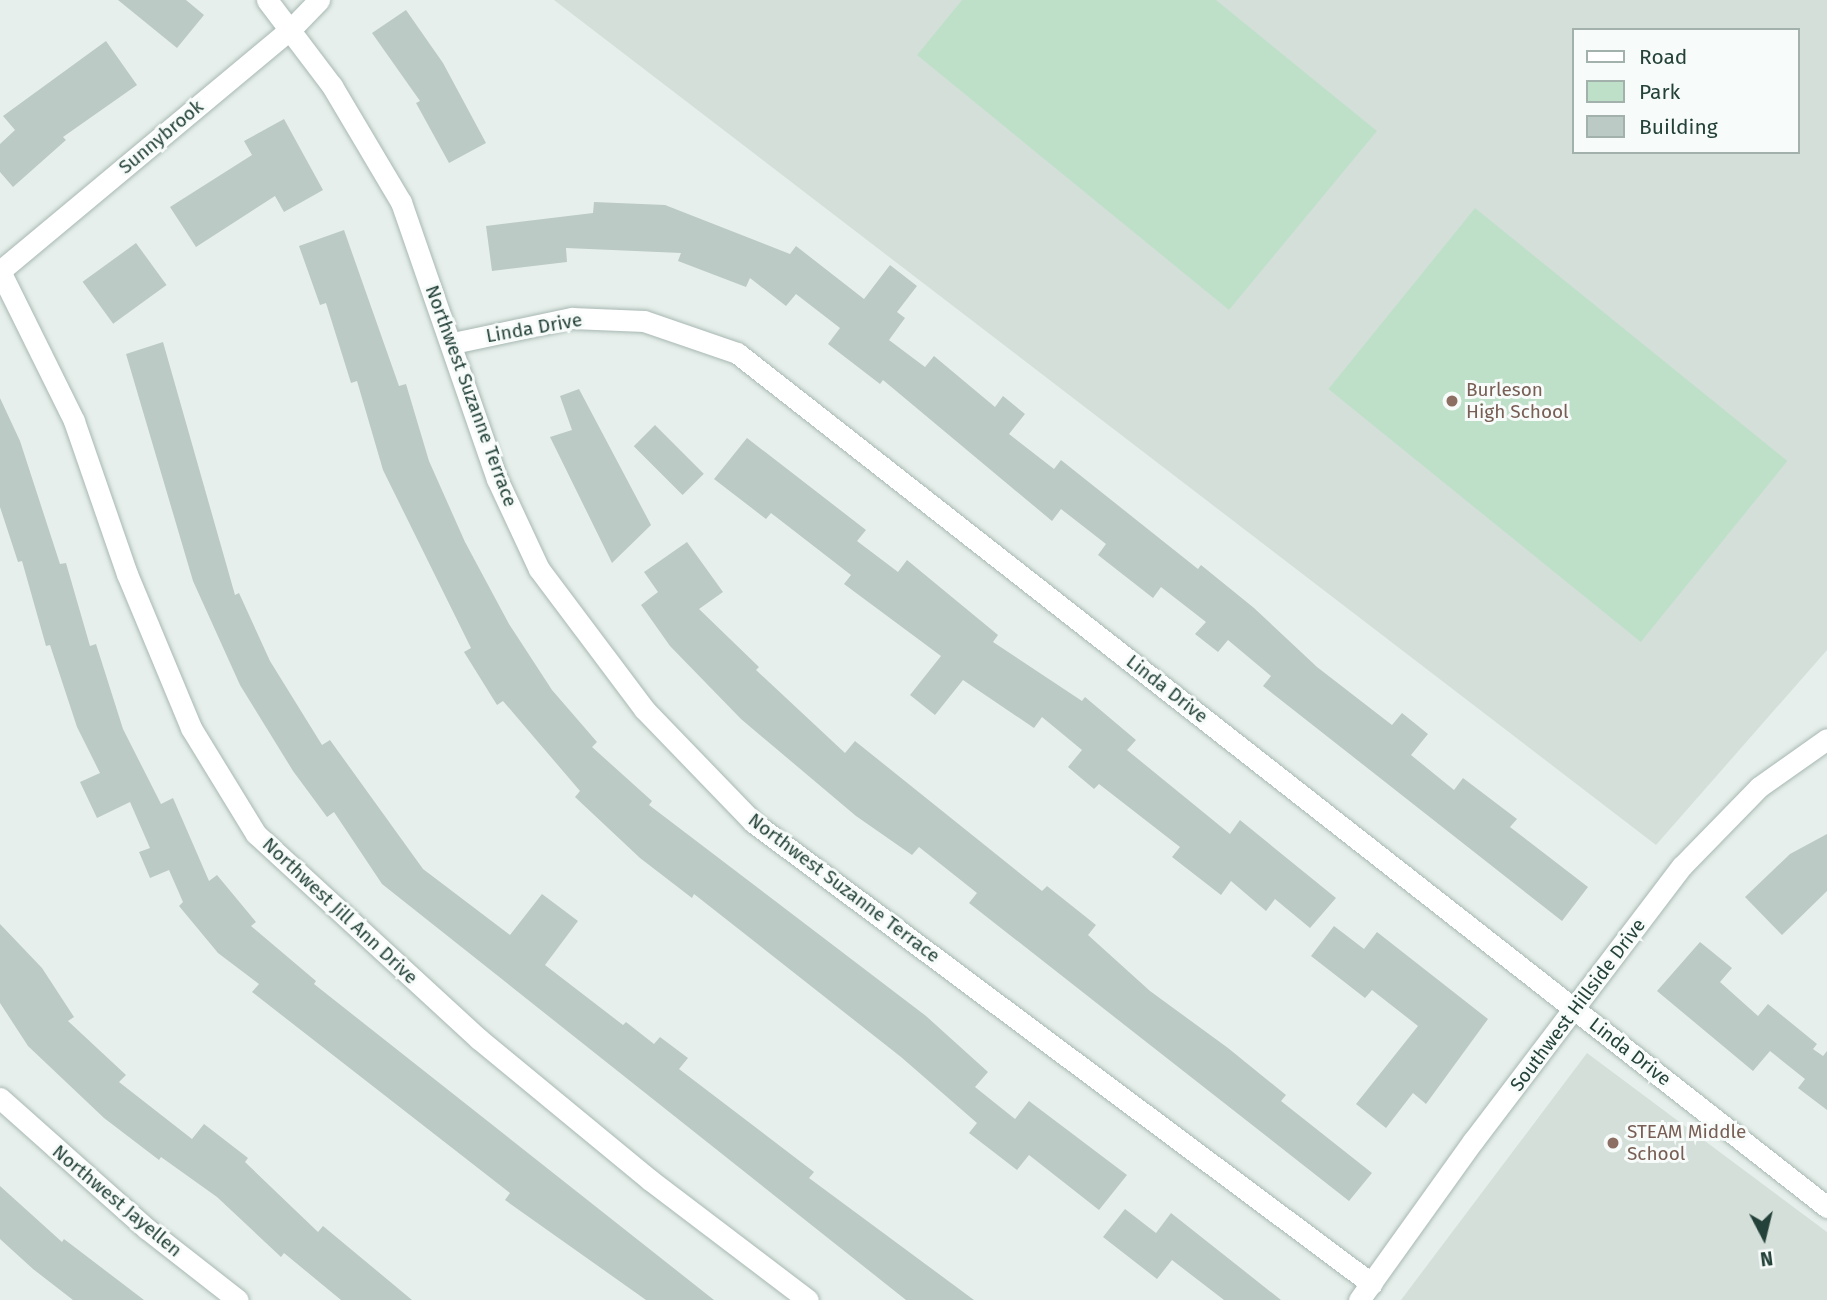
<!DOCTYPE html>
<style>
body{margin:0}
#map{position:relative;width:1827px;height:1300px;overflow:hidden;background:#e6efeb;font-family:"Fira Sans",sans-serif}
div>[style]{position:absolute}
.built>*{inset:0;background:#d4dfda}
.green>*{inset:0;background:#bfe0c8;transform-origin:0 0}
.building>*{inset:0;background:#bbcac4;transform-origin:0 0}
.roads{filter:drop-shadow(0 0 2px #a8b8b2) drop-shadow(0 0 2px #a8b8b2)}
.minor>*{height:21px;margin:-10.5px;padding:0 10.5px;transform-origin:10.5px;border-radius:10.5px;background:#fff}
.tertiary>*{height:21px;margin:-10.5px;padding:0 10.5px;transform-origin:10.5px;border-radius:10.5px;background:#fff}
.dots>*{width:19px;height:19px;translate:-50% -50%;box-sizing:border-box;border:4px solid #f7fbf9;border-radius:50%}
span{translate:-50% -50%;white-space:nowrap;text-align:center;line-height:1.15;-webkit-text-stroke:6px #f7fbf9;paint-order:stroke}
.street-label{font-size:19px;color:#24423a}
.education-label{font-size:19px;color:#785e54}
.left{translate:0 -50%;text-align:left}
.legend{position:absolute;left:1572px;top:28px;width:228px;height:126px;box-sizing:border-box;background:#f7fbf9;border:2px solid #a3b1ad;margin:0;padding:9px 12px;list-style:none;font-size:21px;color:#24423a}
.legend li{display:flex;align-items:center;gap:14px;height:35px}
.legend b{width:35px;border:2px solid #a3b1ad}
.north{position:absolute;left:1729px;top:1202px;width:70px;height:70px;-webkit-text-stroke:5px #f7fbf9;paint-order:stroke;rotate:173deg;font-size:19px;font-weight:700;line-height:28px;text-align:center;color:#24423a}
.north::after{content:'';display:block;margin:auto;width:24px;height:32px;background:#24423a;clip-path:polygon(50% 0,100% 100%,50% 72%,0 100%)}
</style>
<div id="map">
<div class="built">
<div style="clip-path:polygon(evenodd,554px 0,1827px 0,1827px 650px,1656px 845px,554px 0,1573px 30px,1797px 30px,1797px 152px,1573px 152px,1573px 30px)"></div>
<div style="clip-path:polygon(1587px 1053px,1827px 1232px,1827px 1300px,1401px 1300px)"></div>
</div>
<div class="green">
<div style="clip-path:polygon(962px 0,1216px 0,1377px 131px,1229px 310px,917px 55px)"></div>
<div style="left:1475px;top:208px;width:402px;height:233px;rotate:39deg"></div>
</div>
<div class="building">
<div style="clip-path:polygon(118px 0,186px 0,204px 15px,177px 48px)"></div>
<div style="clip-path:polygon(406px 10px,443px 63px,486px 143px,449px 163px,416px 103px,420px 101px,372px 33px)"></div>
<div style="clip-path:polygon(106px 41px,137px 85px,63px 137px,66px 140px,13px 187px,0 172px,0 144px,15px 130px,3px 116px)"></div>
<div style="clip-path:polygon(284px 119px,323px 190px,284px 212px,275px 196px,196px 247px,170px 207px,252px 155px,244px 141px)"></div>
<div style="clip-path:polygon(594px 202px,665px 205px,790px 254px,796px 246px,864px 299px,890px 265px,917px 286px,897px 312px,905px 318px,889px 340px,925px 367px,934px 356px,995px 407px,1003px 396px,1025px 414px,1009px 434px,1054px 469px,1061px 460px,1198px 569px,1201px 565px,1254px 608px,1317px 667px,1392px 725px,1402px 713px,1428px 734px,1411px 755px,1454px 790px,1463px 778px,1517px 819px,1510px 827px,1588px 887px,1562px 921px,1263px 686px,1271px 676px,1228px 640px,1218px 652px,1195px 634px,1206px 622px,1161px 587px,1153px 598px,1098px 555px,1106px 544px,1061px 509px,1052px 521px,883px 380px,880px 384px,828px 344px,840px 328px,796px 294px,786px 306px,750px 278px,746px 287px,678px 261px,681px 253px,566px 248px,567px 262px,492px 271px,486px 226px,593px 213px)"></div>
<div style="clip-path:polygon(344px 230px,399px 386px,406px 384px,429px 461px,465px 542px,509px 624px,552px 690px,597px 742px,592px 747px,652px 801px,649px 805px,926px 1016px,988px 1072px,975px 1087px,1015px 1119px,1029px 1101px,1127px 1175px,1099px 1210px,1029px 1155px,1017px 1170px,969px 1133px,977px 1123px,901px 1057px,694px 894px,692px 898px,640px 858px,575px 797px,580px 791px,503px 701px,497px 705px,464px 652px,471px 648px,383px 470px,357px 381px,351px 383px,326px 303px,320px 305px,299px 246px)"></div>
<div style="left:136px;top:243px;width:52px;height:66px;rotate:54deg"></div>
<div style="clip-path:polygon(163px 342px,235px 595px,239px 593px,270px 661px,322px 745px,330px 740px,423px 869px,510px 935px,542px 894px,578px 921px,545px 965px,623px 1025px,626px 1022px,654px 1044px,660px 1037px,688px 1058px,679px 1069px,814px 1172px,809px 1178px,974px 1300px,906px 1300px,382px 884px,334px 812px,327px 817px,293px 771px,240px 685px,193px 581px,126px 354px)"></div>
<div style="clip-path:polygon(579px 389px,651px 525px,612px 563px,550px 437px,572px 430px,560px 396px)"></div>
<div style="clip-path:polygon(0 398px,20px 441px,60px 564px,66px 563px,90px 646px,96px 644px,123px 729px,161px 804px,173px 798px,209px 881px,217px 875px,256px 922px,251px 926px,316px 981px,314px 984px,714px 1300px,646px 1300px,505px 1200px,510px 1193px,252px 992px,259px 984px,218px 953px,179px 906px,183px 902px,169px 870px,150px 878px,139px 852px,150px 848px,130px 802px,97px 818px,80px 782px,100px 773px,77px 727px,50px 645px,46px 646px,22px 561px,18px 562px,0 507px)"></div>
<div style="left:655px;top:425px;width:69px;height:30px;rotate:45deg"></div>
<div style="clip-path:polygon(747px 438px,866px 530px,857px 541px,898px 572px,907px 560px,998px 635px,993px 642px,1082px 701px,1085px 697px,1136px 740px,1127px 750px,1230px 834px,1240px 820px,1336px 898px,1310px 928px,1275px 899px,1266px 911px,1231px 881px,1221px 895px,1172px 857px,1180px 847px,1099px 784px,1094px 789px,1068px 767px,1082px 750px,1042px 717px,1034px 728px,963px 680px,935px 715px,910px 695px,941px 656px,844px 584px,851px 575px,771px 513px,766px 519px,714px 479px)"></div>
<div style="clip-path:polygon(687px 542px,723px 592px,699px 609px,759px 667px,756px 670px,845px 753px,855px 741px,1042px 891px,1047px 886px,1096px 925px,1088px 935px,1150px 991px,1228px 1048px,1286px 1095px,1281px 1101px,1372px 1173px,1349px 1201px,969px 903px,977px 893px,919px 847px,912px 855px,856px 816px,741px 719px,670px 646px,641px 605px,658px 592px,644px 572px)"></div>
<div style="clip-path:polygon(1827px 834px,1827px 891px,1782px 935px,1745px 897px,1790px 854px)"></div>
<div style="clip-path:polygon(0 924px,42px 968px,74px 1017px,68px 1021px,126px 1075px,119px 1082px,192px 1139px,204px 1124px,248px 1158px,245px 1162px,318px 1232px,323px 1226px,412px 1300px,341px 1300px,284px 1253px,281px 1257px,217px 1197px,161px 1157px,159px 1160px,104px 1118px,28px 1046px,0 1003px)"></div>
<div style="clip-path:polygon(1334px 926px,1364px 949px,1377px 932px,1488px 1019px,1426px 1104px,1413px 1093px,1386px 1128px,1356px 1104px,1418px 1026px,1372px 990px,1365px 998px,1311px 956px)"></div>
<div style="clip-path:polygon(1700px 942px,1732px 968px,1720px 982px,1758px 1016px,1768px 1004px,1817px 1044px,1813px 1049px,1823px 1056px,1827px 1051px,1827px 1110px,1798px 1088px,1805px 1079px,1770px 1051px,1753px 1071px,1657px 991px)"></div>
<div style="clip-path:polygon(0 1186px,62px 1242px,64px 1239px,144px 1300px,73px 1300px,33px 1269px,0 1239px)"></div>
<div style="clip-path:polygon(1125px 1209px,1156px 1233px,1171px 1213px,1281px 1300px,1224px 1300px,1172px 1260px,1157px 1279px,1103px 1237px)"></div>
</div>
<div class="roads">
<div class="minor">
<div style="left:267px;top:0;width:108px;rotate:52.9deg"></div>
<div style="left:332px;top:86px;width:135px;rotate:59.3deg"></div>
<div style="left:401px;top:202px;width:293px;rotate:70.9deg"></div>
<div style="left:497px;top:479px;width:99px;rotate:65deg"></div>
<div style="left:539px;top:569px;width:175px;rotate:53.1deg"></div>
<div style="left:644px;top:709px;width:157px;rotate:46deg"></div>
<div style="left:753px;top:822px;width:772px;rotate:36.74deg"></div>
<div style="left:0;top:271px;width:167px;rotate:63.7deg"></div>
<div style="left:74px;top:421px;width:162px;rotate:70.9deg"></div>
<div style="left:127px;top:574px;width:167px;rotate:67.4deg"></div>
<div style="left:191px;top:728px;width:124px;rotate:58.5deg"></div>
<div style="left:256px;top:834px;width:303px;rotate:42.6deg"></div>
<div style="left:479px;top:1039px;width:222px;rotate:39.5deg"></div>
<div style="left:650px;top:1180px;width:198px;rotate:37.2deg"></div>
<div style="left:0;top:271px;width:380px;rotate:-39.8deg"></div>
<div style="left:292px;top:28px;width:39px;rotate:-46deg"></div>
<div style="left:453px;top:343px;width:122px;rotate:-11.9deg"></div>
<div style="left:572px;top:318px;width:72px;rotate:2.4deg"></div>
<div style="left:644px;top:321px;width:98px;rotate:19deg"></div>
<div style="left:737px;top:353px;width:1385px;rotate:38.08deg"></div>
<div style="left:0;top:1098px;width:197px;rotate:41.7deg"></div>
<div style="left:147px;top:1229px;width:115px;rotate:38deg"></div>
</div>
<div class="tertiary">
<div style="left:1359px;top:1300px;width:196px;rotate:-54.4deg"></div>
<div style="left:1473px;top:1141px;width:345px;rotate:-52.8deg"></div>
<div style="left:1682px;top:866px;width:110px;rotate:-45.7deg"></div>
<div style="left:1759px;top:787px;width:83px;rotate:-35.2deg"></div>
</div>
</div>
<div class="dots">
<div style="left:1452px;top:401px;background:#8d6e63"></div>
<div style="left:1613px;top:1143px;background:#8d6e63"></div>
</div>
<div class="street-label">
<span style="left:161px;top:137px;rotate:-40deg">Sunnybrook</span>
<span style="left:534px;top:328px;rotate:-10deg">Linda Drive</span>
<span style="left:471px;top:396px;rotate:70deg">Northwest Suzanne Terrace</span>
<span style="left:1167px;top:689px;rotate:38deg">Linda Drive</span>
<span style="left:844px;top:888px;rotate:37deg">Northwest Suzanne Terrace</span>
<span style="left:340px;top:911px;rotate:43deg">Northwest Jill Ann Drive</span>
<span style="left:1578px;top:1005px;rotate:-53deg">Southwest Hillside Drive</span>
<span style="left:1630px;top:1052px;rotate:38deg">Linda Drive</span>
<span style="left:117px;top:1201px;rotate:40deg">Northwest Jayellen</span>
</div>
<div class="education-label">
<span class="left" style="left:1466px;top:401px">Burleson<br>High School</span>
<span class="left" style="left:1627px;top:1143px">STEAM Middle<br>School</span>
</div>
<ul class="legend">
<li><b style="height:9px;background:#fff"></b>Road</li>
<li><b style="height:19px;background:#bfe0c8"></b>Park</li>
<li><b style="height:19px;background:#bbcac4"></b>Building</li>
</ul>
<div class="north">N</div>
</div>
